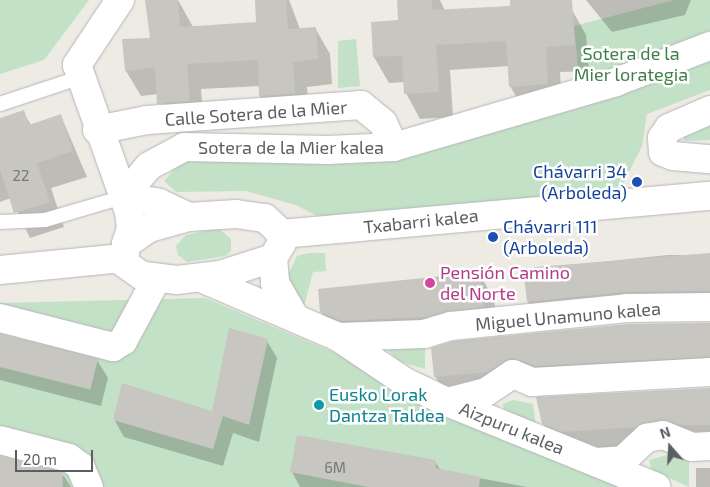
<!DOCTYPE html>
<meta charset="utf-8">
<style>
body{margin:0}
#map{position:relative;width:710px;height:487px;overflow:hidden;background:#edebe4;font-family:"Exo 2",sans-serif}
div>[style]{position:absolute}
.green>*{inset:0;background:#c3e1c6}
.shadow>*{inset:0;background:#0003;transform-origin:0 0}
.building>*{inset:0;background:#c8c6c0;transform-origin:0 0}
.roads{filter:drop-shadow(0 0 1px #b4b5b9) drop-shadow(0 0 1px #b4b5b9)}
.service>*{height:14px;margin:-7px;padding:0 7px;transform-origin:7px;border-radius:7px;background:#fff}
.minor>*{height:28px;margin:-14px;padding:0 14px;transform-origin:14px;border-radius:14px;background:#fff}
.tertiary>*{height:28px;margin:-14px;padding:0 14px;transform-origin:14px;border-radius:14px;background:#fff}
.dots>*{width:14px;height:14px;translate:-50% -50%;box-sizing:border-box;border:2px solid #fff;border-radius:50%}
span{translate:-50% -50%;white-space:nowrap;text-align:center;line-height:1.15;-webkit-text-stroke:5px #fff;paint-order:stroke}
.number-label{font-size:15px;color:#77787a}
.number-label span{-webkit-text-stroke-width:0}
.park-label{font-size:18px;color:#3f7f48}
.street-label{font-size:18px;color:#5c5e63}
.transit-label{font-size:18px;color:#164399}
.right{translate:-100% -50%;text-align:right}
.left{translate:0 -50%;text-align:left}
.hotel-label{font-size:18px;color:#b23c85}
.culture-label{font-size:18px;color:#0d838f}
.north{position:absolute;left:645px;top:422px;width:50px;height:50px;-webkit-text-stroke:4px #fff;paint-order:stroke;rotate:341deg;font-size:14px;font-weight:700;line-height:20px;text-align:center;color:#5c5e63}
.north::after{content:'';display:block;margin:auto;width:18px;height:22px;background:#5c5e63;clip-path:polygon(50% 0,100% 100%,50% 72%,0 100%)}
.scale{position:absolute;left:15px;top:450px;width:78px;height:22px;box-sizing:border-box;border:2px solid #5c5e63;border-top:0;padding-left:6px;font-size:15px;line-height:18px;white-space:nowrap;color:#5c5e63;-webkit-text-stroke:4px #fff;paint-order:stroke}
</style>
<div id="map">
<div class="green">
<div style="clip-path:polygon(0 0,89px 0,44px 60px,0 74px)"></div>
<div style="clip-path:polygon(674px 0,710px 0,710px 90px,647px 114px,642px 146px,619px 192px,323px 219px,296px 205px,246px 191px,176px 192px,164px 181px,187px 154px,360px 156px,581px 97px,574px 26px)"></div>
<div style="clip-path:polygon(356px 39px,360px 86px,338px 88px,338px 41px)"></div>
<div style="clip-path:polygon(710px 121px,710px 140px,684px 141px,684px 136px)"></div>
<div style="clip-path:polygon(218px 228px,231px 239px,231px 251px,225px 256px,187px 262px,178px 255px,176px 246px,186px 235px)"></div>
<div style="clip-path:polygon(309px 253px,325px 253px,326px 271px,313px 272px,304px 306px,287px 277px,297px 256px)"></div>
<div style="clip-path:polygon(205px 298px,594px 462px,649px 487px,0 487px,0 303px)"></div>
<div style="clip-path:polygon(390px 344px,425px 347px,425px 369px,400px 362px,387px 349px)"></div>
<div style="clip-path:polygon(513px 400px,533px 404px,536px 425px,506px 412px,502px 404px)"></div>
<div style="clip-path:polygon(667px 455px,689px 459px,689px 487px,652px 470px,649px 460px)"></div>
</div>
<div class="shadow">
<div style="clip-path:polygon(170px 0,178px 0,193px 27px,258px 23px,256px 0,289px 0,300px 29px,315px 28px,330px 54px,332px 84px,307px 87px,309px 119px,275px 122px,260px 96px,260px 86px,201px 89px,204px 127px,173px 129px,158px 94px,141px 96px,126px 71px,124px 40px,151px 39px)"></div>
<div style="clip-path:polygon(398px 0,440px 0,445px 11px,511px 7px,511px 0,554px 0,572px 10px,586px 35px,589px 71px,560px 72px,562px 109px,525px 112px,510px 86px,509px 66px,450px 70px,453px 117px,420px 119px,406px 93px,405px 82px,389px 83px,374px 57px,372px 23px,399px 21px)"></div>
<div style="clip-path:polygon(586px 0,691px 0,685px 15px,612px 32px)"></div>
<div style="clip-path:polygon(23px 112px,31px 125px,61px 116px,87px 177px,51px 188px,64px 227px,30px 238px,11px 198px,0 202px,0 119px)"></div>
<div style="clip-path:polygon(668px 255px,710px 255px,710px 315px,542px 326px,528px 302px,524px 270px)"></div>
<div style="clip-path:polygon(479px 273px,494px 299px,498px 332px,442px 342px,336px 338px,321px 312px)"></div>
<div style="clip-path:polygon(710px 324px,710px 381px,526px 382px,449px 400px,435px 376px,432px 349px)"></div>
<div style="clip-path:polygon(0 335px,97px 360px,108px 378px,101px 406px,0 380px)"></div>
<div style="clip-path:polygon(267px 341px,277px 358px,259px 442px,233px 433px,223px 466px,124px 437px,114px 419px,213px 413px)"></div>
<div style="clip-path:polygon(710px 389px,710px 449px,674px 443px,650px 451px,557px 447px,543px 423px)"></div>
<div style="clip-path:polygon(0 458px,64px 476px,71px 487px,0 487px)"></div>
<div style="clip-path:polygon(435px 461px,441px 471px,527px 487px,300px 487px,292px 472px)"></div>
<div style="left:696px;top:468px;width:14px;height:19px"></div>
</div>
<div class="building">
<div style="clip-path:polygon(145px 0,178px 0,180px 27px,256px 22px,255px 0,286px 0,288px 29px,316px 27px,318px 59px,293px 62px,295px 94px,259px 96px,258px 60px,187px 64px,190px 101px,157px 104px,155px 67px,125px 71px,122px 39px,150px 38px)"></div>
<div style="clip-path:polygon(397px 0,432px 0,432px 10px,510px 6px,510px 0,572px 0,575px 45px,546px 47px,548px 84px,509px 87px,506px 41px,436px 45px,439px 92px,404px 94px,402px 56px,373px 57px,371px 22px,398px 20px)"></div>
<div style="clip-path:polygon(24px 110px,29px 125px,61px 114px,73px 151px,37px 163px,50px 202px,14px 213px,0 169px,0 118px)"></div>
<div style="clip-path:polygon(710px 253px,710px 291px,625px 292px,527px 302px,523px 268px)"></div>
<div style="clip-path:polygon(480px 272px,484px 307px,427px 317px,341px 321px,320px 312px,318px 289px)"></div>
<div style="clip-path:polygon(710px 323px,710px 357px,535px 366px,512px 358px,488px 372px,434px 377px,431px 348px,454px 341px,628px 324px)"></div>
<div style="clip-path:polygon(229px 328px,268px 339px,249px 425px,223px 416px,213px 449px,113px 420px,122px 383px,212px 411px)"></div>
<div style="left:0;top:334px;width:101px;height:32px;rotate:14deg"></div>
<div style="clip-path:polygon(710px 388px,710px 425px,681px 425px,660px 420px,636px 427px,562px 432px,542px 424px,536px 397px)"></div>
<div style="clip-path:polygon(297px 435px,436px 460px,436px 468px,480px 477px,479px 487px,368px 487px,290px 472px)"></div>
<div style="clip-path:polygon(0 456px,62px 472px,63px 487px,0 487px)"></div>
</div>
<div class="roads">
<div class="service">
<div style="left:0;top:104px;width:82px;rotate:-18.4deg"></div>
<div style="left:0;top:222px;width:45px;rotate:-2.5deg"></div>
<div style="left:45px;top:220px;width:81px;rotate:-16.4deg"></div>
</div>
<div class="minor">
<div style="left:120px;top:0;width:78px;rotate:123.5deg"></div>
<div style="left:77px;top:65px;width:156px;rotate:70.5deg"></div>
<div style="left:129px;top:212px;width:16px;rotate:83deg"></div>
<div style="left:131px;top:228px;width:17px;rotate:107deg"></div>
<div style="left:710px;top:110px;width:45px;rotate:156.3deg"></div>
<div style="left:669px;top:128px;width:12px;rotate:125deg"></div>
<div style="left:662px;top:138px;width:14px;rotate:86deg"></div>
<div style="left:663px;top:152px;width:11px;rotate:22deg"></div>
<div style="left:673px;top:156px;width:37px;rotate:5deg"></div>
<div style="left:97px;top:130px;width:51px;rotate:-11.3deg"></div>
<div style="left:147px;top:120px;width:215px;rotate:-4deg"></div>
<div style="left:361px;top:105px;width:28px;rotate:39deg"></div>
<div style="left:383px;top:123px;width:26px;rotate:65deg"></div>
<div style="left:123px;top:197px;width:40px;rotate:-50deg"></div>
<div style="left:149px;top:166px;width:40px;rotate:-28deg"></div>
<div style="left:184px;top:147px;width:144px;rotate:1.2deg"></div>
<div style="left:328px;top:150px;width:66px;rotate:-2.6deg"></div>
<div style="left:394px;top:147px;width:231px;rotate:-16.3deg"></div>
<div style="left:616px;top:82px;width:101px;rotate:-21deg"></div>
<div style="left:123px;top:197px;width:36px;rotate:9deg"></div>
<div style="left:159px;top:203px;width:33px;rotate:25deg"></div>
<div style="left:273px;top:258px;width:25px;rotate:85deg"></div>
<div style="left:275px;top:283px;width:38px;rotate:60deg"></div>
<div style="left:203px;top:279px;width:147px;rotate:23.2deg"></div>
<div style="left:338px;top:337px;width:81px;rotate:33.9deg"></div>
<div style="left:405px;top:382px;width:47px;rotate:25.5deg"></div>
<div style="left:447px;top:402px;width:226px;rotate:22.1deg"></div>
<div style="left:0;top:318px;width:117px;rotate:14.4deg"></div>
<div style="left:113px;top:347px;width:12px;rotate:-31deg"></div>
<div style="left:123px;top:341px;width:72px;rotate:-61.6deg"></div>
<div style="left:338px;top:337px;width:86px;rotate:-2deg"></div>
<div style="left:424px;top:334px;width:28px;rotate:-17deg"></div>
<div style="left:451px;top:326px;width:177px;rotate:-5.8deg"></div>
<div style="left:627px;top:308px;width:83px;rotate:-0.7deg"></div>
<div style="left:447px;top:402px;width:40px;rotate:-14.4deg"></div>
<div style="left:486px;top:392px;width:32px;rotate:-34deg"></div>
<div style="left:513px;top:374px;width:21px;rotate:23deg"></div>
<div style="left:532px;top:382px;width:178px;rotate:-3.2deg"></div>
<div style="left:0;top:440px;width:71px;rotate:14.6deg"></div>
<div style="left:69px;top:458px;width:14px;rotate:36deg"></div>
<div style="left:80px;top:466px;width:23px;rotate:67deg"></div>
<div style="left:596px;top:462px;width:27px;rotate:-4deg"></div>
<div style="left:623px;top:460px;width:33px;rotate:-43deg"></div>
<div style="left:647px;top:438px;width:16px;rotate:-11deg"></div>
<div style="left:663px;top:435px;width:31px;rotate:22deg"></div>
<div style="left:692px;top:447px;width:18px;rotate:-3deg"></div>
</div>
<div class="tertiary">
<div style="left:236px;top:214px;width:29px;rotate:8deg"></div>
<div style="left:265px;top:218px;width:19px;rotate:43deg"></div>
<div style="left:279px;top:231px;width:12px;rotate:76deg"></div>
<div style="left:282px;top:243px;width:17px;rotate:121deg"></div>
<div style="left:273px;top:258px;width:56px;rotate:162.2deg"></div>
<div style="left:220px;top:275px;width:43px;rotate:173.4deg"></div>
<div style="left:177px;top:280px;width:35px;rotate:-173deg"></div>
<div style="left:142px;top:276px;width:22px;rotate:-144deg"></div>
<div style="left:124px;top:263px;width:19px;rotate:-84deg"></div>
<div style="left:126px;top:244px;width:28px;rotate:-35deg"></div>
<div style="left:149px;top:228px;width:41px;rotate:-15.4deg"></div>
<div style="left:189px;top:217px;width:47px;rotate:-3.7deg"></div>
<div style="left:281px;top:234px;width:431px;rotate:-5.1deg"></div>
<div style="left:0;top:270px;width:123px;rotate:-5.6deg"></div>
</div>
</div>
<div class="dots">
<div style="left:637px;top:182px;background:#1a4fb4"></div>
<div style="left:493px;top:237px;background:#1a4fb4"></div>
<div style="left:430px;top:283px;background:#d1479c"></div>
<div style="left:319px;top:405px;background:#0f9aa8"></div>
</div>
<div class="number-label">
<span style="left:21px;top:176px">22</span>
<span style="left:335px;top:468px">6M</span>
</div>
<div class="park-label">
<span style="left:631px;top:64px">Sotera de la<br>Mier lorategia</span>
</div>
<div class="street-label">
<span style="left:256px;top:113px;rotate:-4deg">Calle Sotera de la Mier</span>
<span style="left:291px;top:147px">Sotera de la Mier kalea</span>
<span style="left:421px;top:221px;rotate:-6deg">Txabarri kalea</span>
<span style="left:568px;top:316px;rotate:-5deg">Miguel Unamuno kalea</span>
<span style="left:512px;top:428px;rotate:22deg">Aizpuru kalea</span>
</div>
<div class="transit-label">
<span class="right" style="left:627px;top:182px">Chávarri 34<br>(Arboleda)</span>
<span class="left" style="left:503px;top:237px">Chávarri 111<br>(Arboleda)</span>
</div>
<div class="hotel-label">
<span class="left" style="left:440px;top:283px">Pensión Camino<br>del Norte</span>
</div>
<div class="culture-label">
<span class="left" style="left:329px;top:405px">Eusko Lorak<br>Dantza Taldea</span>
</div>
<div class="north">N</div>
<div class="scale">20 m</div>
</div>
